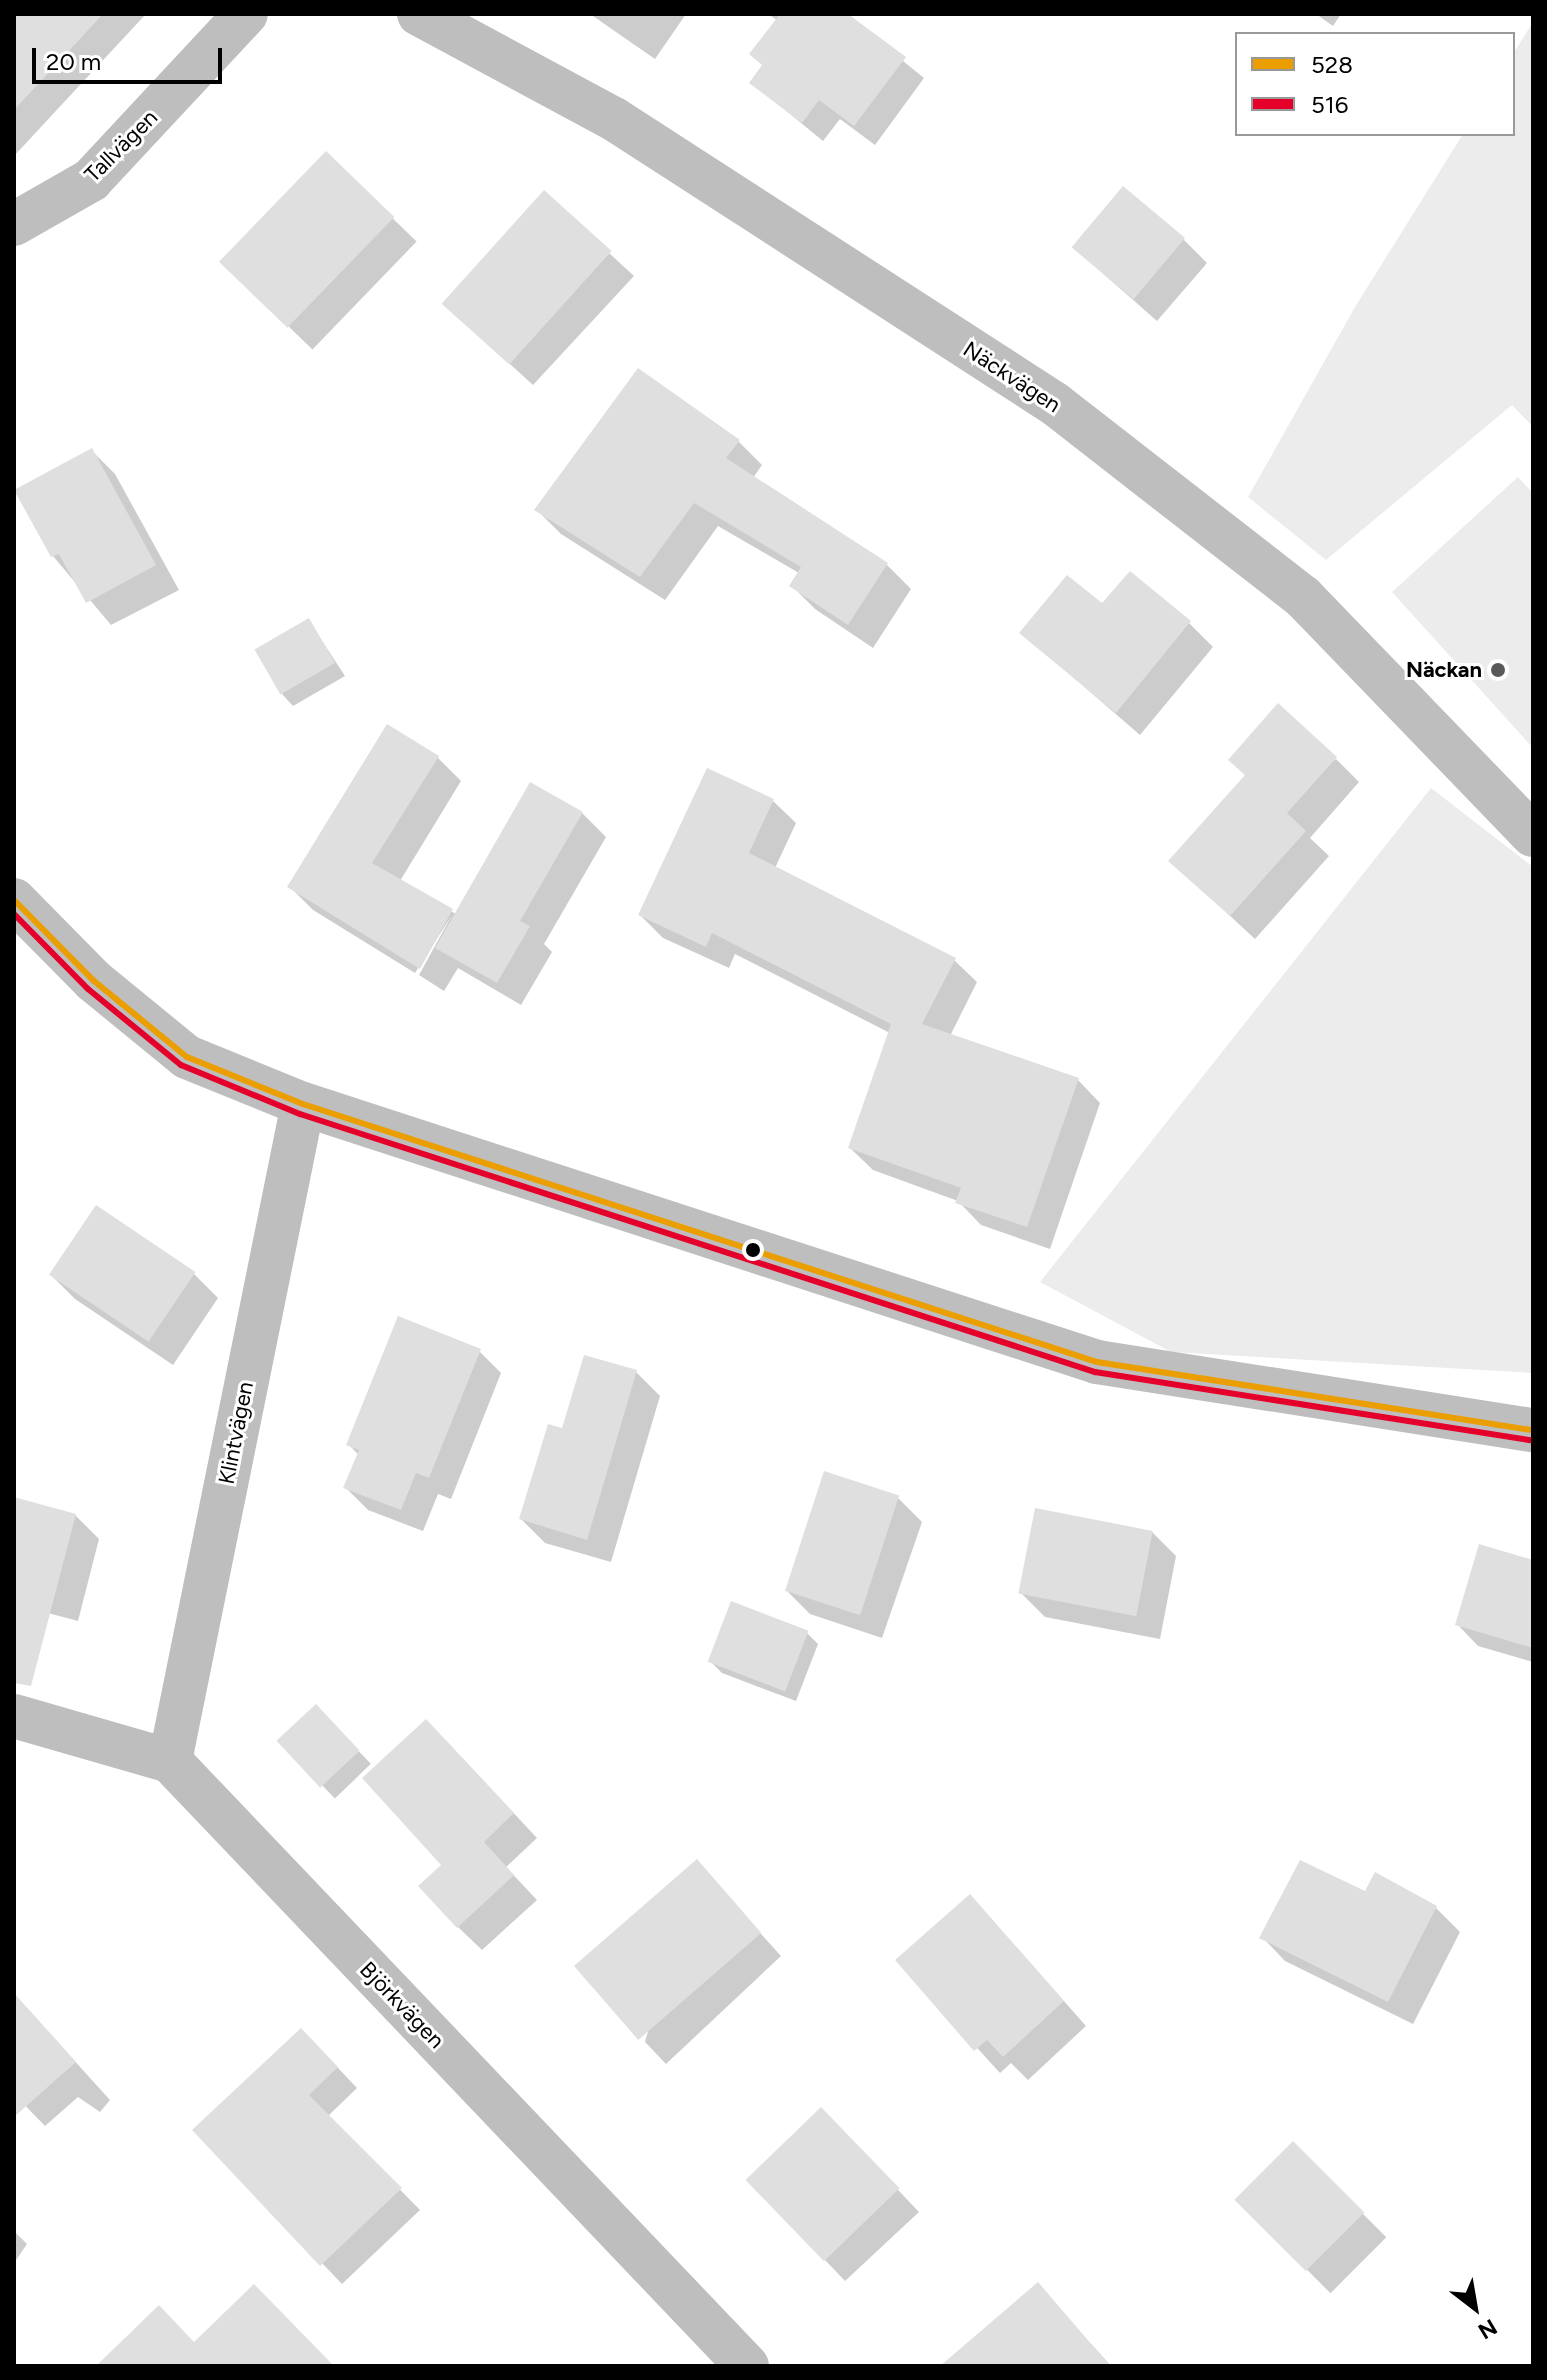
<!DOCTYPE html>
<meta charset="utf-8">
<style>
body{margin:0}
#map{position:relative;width:1547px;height:2380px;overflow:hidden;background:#fff;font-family:Figtree,sans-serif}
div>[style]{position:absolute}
.green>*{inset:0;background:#ececec}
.shadow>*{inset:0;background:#0003;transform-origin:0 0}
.building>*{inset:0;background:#dfdfdf;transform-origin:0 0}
.minor>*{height:44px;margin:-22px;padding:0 22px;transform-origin:22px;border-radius:22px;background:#bebebe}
.bus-1>*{height:6px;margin:-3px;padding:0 3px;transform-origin:3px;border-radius:3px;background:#eb9e00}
.bus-2>*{height:6px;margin:-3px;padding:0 3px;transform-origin:3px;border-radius:3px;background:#e4002b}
.dots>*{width:22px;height:22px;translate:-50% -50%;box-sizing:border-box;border:4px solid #fff;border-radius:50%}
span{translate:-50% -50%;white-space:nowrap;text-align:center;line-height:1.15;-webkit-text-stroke:6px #fff;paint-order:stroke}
.street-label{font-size:22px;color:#000}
.poi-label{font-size:22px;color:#000;font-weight:700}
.right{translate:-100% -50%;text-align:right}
.frame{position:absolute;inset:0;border:16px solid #000;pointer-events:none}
.legend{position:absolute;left:1235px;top:32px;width:280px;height:104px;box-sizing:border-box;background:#fff;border:2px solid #999;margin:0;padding:10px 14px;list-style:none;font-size:24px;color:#000}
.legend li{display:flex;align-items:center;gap:16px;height:40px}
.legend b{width:40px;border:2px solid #999}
.north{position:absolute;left:1435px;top:2268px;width:80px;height:80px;-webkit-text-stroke:6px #fff;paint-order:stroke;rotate:149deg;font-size:22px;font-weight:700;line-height:32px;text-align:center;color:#000}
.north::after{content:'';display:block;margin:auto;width:28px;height:36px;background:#000;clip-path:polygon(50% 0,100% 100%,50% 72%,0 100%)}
.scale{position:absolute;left:32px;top:48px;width:190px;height:36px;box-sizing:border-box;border:4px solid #000;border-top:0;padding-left:10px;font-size:24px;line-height:28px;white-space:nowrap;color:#000;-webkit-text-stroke:6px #fff;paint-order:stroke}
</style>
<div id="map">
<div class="green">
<div style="clip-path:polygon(1533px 22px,1533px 427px,1512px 405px,1326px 560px,1248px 497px,1355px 307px,1463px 134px,1513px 134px,1513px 54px)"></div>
<div style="clip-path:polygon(1518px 477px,1533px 493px,1533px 748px,1392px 592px)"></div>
<div style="clip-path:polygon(1431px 788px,1533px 867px,1533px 1373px,1171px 1352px,1040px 1282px)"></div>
</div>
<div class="shadow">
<div style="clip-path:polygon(14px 14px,146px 14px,14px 156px)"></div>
<div style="clip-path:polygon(590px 14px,686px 14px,655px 59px)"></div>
<div style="clip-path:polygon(768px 14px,845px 14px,924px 78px,875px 145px,840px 119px,823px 141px,751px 82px,763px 66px,777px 20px)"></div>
<div style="clip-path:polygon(1316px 14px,1341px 14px,1333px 26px)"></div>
<div style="left:326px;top:154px;width:126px;height:150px;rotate:44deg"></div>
<div style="clip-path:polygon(544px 193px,634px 276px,533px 385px,465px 323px)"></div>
<div style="clip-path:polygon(1183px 239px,1207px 263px,1157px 321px,1074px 248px)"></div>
<div style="clip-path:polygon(738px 441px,762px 465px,753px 478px,887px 565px,911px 589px,873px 648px,815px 609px,792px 586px,799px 573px,718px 526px,665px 600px,561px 534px,537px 510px)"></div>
<div style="clip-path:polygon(91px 450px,115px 474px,179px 590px,111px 625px,53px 556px)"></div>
<div style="clip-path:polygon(1102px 606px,1189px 623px,1213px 647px,1140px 735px,1022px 633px)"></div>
<div style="clip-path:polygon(309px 621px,345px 676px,293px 706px,282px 694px)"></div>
<div style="clip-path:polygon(437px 757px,461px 781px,400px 881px,456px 914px,582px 813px,606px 837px,544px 944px,552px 952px,521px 1005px,458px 968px,444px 991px,419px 975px,452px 915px,415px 973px,313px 910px,289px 886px)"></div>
<div style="clip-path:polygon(1336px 759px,1359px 782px,1310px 838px,1329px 856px,1255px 939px,1171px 861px)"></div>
<div style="clip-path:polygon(773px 801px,796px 823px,775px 868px,954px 960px,977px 982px,950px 1036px,1078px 1080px,1100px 1103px,1050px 1249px,981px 1225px,958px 1201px,873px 1170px,850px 1148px,890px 1033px,735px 954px,729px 968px,663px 938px,640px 915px)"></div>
<div style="clip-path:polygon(96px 1208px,194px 1274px,218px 1298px,173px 1365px,75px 1299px,51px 1275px)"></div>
<div style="clip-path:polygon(479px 1351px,501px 1373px,451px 1499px,438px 1494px,423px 1531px,368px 1510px,346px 1488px,359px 1455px,348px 1444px)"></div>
<div style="clip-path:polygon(585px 1357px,636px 1372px,660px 1396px,611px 1562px,545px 1543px,521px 1519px,563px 1431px)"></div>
<div style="clip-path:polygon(898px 1498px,922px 1522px,882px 1638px,810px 1614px,786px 1590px)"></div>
<div style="clip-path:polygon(14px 1499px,75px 1515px,99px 1539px,78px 1621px,14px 1604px)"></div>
<div style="clip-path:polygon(1152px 1532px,1176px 1556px,1160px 1639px,1045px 1617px,1021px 1593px)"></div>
<div style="clip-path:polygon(1533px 1562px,1533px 1662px,1478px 1646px,1457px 1624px)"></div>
<div style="clip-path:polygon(807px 1633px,818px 1644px,796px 1701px,722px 1673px,710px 1661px)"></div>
<div style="left:316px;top:1707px;width:79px;height:50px;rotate:46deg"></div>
<div style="clip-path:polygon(450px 1745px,537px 1838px,506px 1867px,537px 1900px,482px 1950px,458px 1927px,444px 1865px)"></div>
<div style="clip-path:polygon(696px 1862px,781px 1956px,666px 2064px,645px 2042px)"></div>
<div style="clip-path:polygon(1436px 1908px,1460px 1932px,1413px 2024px,1285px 1961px,1262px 1937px)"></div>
<div style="clip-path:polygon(993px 1921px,1086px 2026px,1028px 2080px,1011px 2063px,1000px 2073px,897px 1960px)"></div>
<div style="clip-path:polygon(14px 1994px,110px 2100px,100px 2112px,78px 2097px,45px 2126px,14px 2094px)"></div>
<div style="clip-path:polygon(321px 2050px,357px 2088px,328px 2116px,420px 2210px,342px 2284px,195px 2130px)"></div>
<div style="clip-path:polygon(843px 2132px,919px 2212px,845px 2281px,748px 2179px)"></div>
<div style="left:1293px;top:2144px;width:132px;height:79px;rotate:45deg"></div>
<div style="clip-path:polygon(14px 2231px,27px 2244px,14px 2263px)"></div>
<div style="clip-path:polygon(1038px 2285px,1111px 2366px,943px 2366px)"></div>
</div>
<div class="building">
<div style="clip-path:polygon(14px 14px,103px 14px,14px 110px)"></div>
<div style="clip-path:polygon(780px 14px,848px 14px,906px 57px,854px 126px,819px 100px,802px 123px,749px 83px,762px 65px,749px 54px)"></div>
<div style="left:326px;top:151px;width:95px;height:154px;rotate:44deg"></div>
<div style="left:1123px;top:186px;width:81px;height:80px;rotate:40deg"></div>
<div style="left:544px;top:190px;width:91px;height:153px;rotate:42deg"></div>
<div style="clip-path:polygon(638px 368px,740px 440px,726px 458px,888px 563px,848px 625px,789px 586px,801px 567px,694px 503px,640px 577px,534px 510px)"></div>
<div style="clip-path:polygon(92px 448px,156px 565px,86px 603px,59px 554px,51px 557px,14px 490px)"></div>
<div style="clip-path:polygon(1130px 571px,1191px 621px,1116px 713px,1019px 633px,1067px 575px,1102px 603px)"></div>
<div style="left:309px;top:618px;width:52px;height:63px;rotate:60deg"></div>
<div style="clip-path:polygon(1278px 703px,1337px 757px,1287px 813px,1306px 831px,1230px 916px,1168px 861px,1245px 775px,1228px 760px)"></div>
<div style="clip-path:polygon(387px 724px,439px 756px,372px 863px,453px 909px,420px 969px,287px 887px)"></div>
<div style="clip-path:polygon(707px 768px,774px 799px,749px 853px,956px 958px,922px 1024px,1079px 1078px,1027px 1227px,955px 1203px,961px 1188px,848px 1148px,891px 1024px,712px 933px,706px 947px,638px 915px)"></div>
<div style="clip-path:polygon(530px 782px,583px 812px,520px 921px,530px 926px,497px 983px,435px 948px)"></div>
<div style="left:96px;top:1205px;width:120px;height:84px;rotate:34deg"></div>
<div style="clip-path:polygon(398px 1316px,481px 1349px,429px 1478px,416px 1473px,401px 1510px,343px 1488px,359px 1450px,346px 1445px)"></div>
<div style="clip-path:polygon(584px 1355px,637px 1370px,587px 1540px,519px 1519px,548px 1424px,562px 1428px)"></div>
<div style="left:824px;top:1471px;width:79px;height:126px;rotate:18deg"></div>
<div style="clip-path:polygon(14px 1497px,76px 1514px,31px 1686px,14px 1683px)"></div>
<div style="left:1035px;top:1508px;width:120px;height:87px;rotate:11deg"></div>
<div style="clip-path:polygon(1479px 1544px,1533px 1560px,1533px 1648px,1455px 1625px)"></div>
<div style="left:731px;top:1601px;width:83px;height:65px;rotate:21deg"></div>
<div style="left:316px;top:1704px;width:64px;height:54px;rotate:47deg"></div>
<div style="clip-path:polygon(426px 1719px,514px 1813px,484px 1842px,514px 1875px,457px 1928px,418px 1886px,441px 1865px,362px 1778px)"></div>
<div style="left:697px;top:1859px;width:98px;height:163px;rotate:49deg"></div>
<div style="clip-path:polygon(1300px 1860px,1365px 1891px,1375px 1872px,1437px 1906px,1388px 2002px,1259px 1938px)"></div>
<div style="clip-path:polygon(970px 1894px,1064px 2001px,1003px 2057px,987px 2040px,974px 2051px,895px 1960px)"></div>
<div style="clip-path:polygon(14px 1993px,76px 2062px,14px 2117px)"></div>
<div style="clip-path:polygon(301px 2028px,338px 2067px,309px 2095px,402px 2188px,320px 2266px,192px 2130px)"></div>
<div style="left:821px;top:2107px;width:113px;height:105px;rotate:46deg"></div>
<div style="left:1293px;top:2141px;width:101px;height:83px;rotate:45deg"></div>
<div style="clip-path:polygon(1038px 2282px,1110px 2366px,940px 2366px)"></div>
<div style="clip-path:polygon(254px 2284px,334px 2366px,96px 2366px,159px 2305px,194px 2342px)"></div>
</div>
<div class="minor">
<div style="left:419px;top:14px;width:221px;rotate:28.3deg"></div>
<div style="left:614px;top:119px;width:525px;rotate:32.87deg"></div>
<div style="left:1055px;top:404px;width:314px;rotate:37.9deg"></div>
<div style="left:1303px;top:597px;width:331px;rotate:46deg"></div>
<div style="left:14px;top:224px;width:89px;rotate:-29.7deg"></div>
<div style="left:91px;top:180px;width:227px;rotate:-47deg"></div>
<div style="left:14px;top:900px;width:114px;rotate:45.4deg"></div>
<div style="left:94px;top:981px;width:120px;rotate:39.3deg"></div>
<div style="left:187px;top:1057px;width:125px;rotate:22.1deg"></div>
<div style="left:303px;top:1104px;width:835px;rotate:18deg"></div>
<div style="left:1097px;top:1362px;width:441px;rotate:8.9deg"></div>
<div style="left:14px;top:1716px;width:162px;rotate:16.1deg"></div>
<div style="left:170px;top:1761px;width:836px;rotate:46.36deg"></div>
<div style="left:170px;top:1761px;width:670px;rotate:-78.56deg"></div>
</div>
<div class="bus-1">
<div style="left:14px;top:900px;width:114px;rotate:45.4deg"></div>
<div style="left:94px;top:981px;width:120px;rotate:39.3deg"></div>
<div style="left:187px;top:1057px;width:125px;rotate:22.1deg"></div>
<div style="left:303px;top:1104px;width:835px;rotate:18deg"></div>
<div style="left:1097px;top:1362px;width:441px;rotate:8.9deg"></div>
</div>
<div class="bus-2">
<div style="left:14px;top:914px;width:105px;rotate:45.4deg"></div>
<div style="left:88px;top:989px;width:120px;rotate:39.3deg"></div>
<div style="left:181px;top:1065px;width:129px;rotate:22.4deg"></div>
<div style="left:300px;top:1114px;width:836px;rotate:17.98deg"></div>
<div style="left:1095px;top:1372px;width:441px;rotate:8.9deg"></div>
</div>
<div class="dots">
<div style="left:1498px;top:670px;background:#595959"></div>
<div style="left:753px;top:1250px;background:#000"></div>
</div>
<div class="street-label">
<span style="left:121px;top:146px;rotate:-45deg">Tallvägen</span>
<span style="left:1012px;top:377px;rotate:33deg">Näckvägen</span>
<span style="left:236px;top:1433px;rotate:-79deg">Klintvägen</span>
<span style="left:402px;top:2005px;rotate:46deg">Björkvägen</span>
</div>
<div class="poi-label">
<span class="right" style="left:1482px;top:670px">Näckan</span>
</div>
<div class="frame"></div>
<ul class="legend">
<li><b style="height:10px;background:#eb9e00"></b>528</li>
<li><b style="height:10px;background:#e4002b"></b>516</li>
</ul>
<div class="north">N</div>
<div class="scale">20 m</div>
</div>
